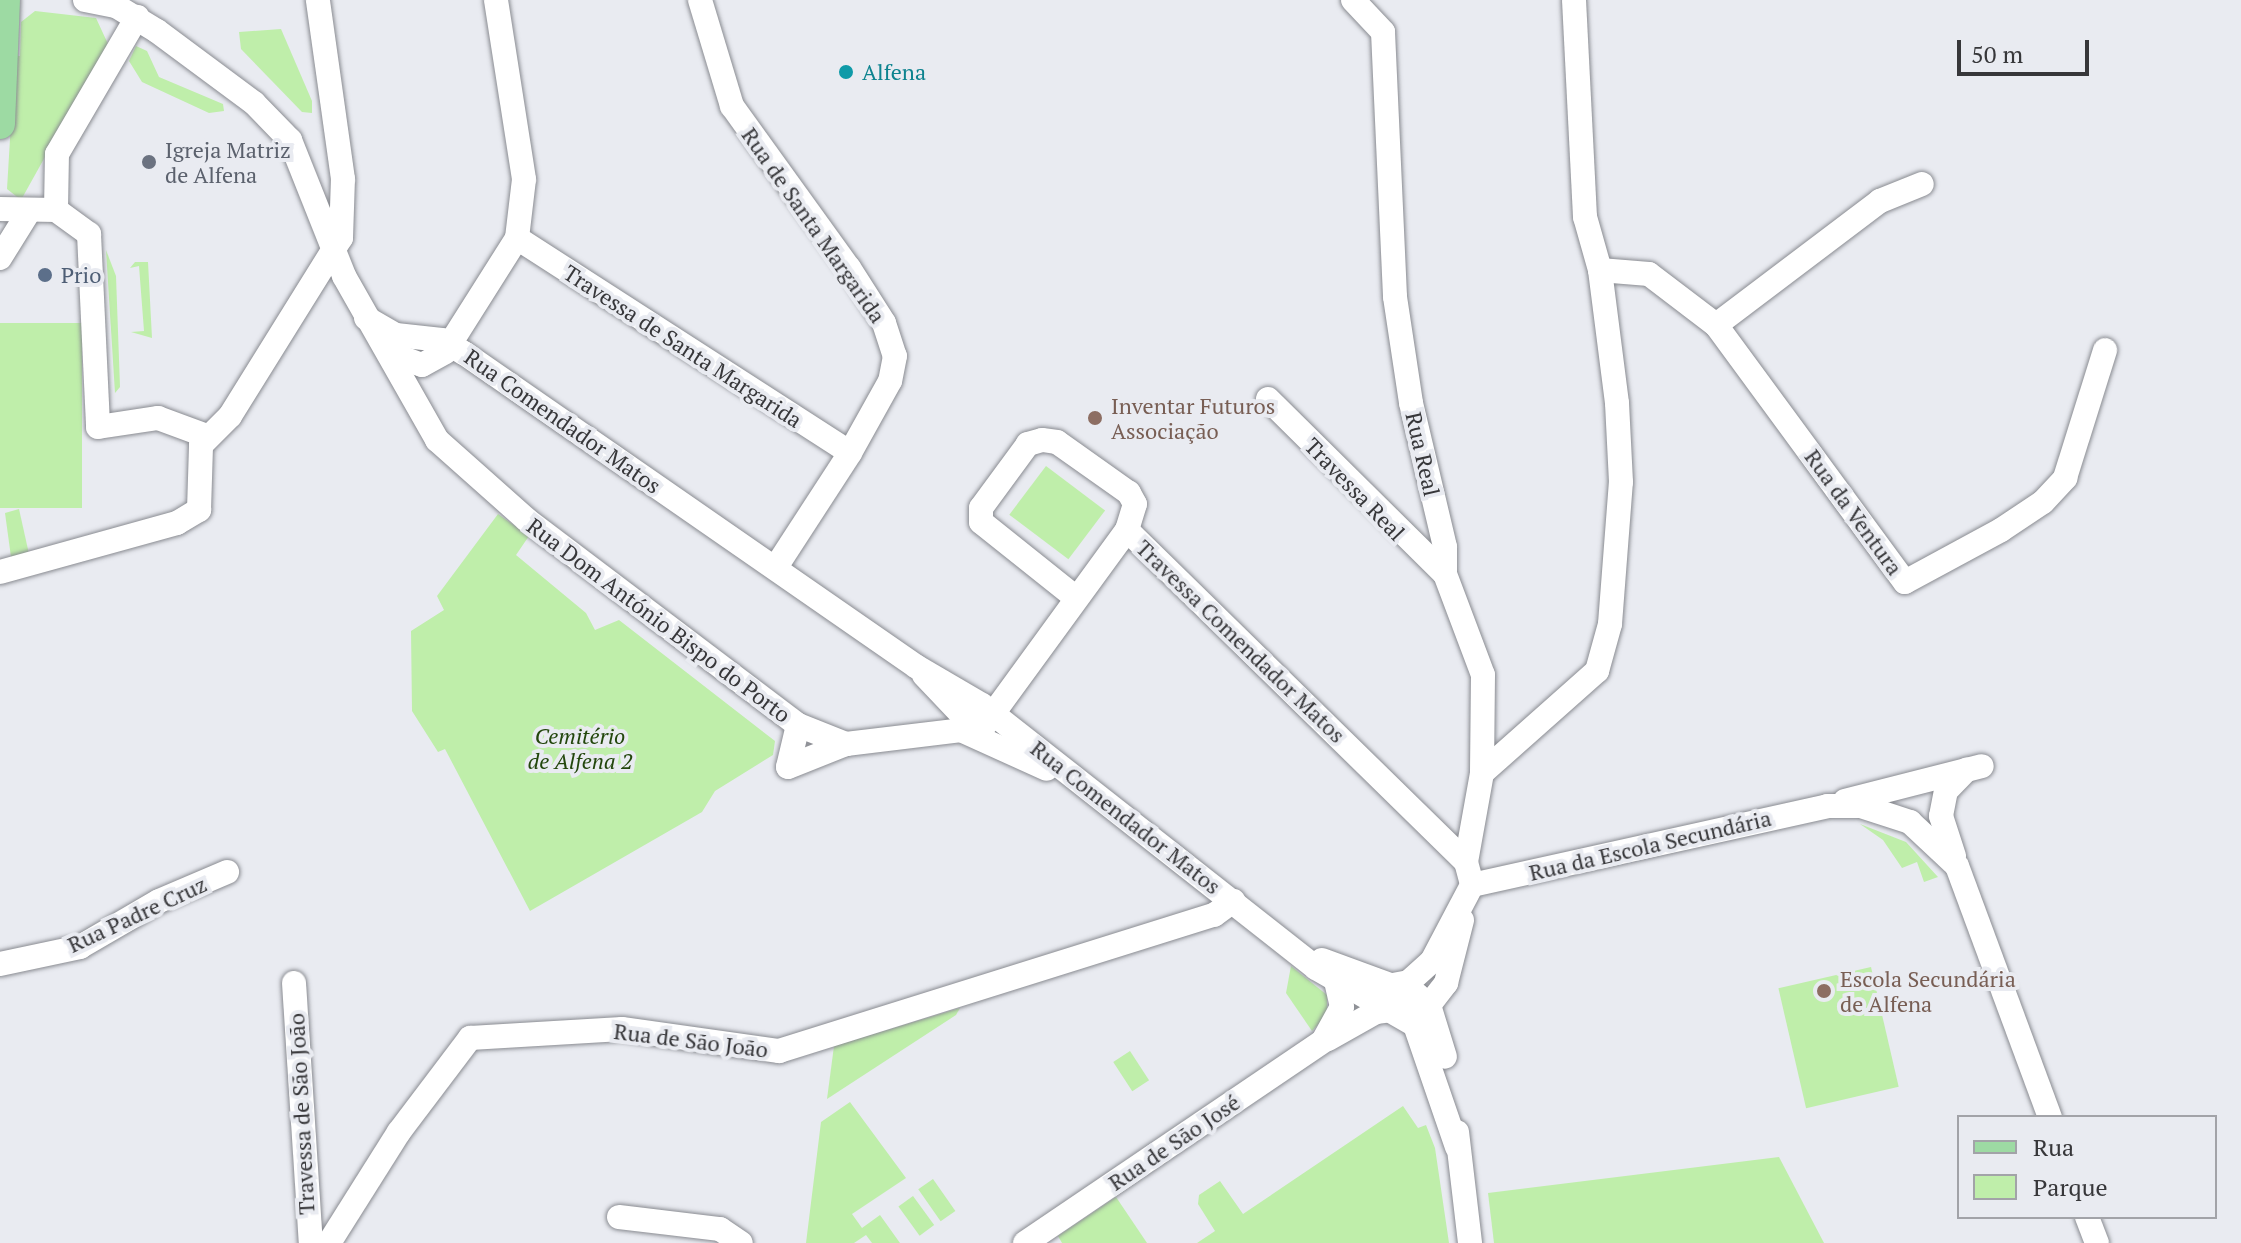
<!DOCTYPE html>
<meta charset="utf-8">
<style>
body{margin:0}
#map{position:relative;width:2241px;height:1243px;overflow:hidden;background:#e9ebf1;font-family:"PT Serif",serif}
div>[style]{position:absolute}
.green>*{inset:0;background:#bfeeaa;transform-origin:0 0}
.roads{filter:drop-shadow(0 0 2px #898b91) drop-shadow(0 0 2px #898b91)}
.minor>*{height:24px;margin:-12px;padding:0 12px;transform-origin:12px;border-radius:12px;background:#fff}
.major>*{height:30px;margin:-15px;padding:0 15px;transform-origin:15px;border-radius:15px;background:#9ddaa3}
.dots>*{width:22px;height:22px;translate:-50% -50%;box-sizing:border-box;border:4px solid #e9ebf1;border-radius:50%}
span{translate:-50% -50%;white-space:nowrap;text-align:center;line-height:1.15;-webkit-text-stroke:8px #e9ebf1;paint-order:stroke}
.culture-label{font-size:22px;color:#0d838f}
.left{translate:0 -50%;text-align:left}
.worship-label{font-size:22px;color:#5b616d}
.street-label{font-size:22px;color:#37373a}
.service-label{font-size:22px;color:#4e5e75}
.education-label{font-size:22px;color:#785e54}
.park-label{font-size:22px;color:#22460c;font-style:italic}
.legend{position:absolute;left:1957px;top:1115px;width:260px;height:104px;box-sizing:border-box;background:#e9ebf1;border:2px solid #a2a3a8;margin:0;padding:10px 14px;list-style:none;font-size:24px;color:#37373a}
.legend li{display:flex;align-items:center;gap:16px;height:40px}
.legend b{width:40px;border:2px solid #a2a3a8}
.scale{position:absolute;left:1957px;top:40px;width:132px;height:36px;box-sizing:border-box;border:4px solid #37373a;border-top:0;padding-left:10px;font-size:24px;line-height:28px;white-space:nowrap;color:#37373a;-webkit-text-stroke:6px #e9ebf1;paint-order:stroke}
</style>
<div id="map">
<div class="green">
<div style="clip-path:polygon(35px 11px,96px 18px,108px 44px,21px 200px,7px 189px,15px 56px,20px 56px,21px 22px)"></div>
<div style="clip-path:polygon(281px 29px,312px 101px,312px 113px,302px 112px,241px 49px,239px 32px)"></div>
<div style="clip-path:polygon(136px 46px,147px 51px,159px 77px,223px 104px,224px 111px,209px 113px,142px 82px,129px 61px)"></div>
<div style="clip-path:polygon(106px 250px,116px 276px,120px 387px,115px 393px)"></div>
<div style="clip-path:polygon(135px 262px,148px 262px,152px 338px,131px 332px,144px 331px,139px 266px,130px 268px)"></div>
<div style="left:0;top:323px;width:82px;height:185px"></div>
<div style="left:1046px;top:466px;width:74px;height:61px;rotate:37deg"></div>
<div style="clip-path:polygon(19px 509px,29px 554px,11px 557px,5px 513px)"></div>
<div style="clip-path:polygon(498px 514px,529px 536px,516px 555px,586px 613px,595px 630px,619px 620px,775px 741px,773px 755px,715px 791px,702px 812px,530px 911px,445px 749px,438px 752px,412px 711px,411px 631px,444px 610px,437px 596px)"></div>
<div style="clip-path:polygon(1860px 824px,1906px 842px,1938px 877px,1924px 882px,1917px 862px,1902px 868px,1883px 840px)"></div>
<div style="clip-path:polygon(1291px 966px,1327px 995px,1327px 1015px,1312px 1031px,1286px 993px)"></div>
<div style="left:1871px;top:967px;width:123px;height:95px;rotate:77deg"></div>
<div style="clip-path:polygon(960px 1008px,956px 1015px,827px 1099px,834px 1046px)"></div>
<div style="left:1130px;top:1051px;width:35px;height:20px;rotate:57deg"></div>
<div style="clip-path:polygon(850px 1102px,906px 1178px,852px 1214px,862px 1228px,880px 1215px,900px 1243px,872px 1243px,866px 1235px,854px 1243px,806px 1243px,821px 1122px)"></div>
<div style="clip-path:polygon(1403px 1106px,1418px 1128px,1426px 1125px,1435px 1148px,1449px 1243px,1197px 1243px,1215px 1231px,1198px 1204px,1199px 1195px,1220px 1181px,1243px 1214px)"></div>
<div style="clip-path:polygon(1779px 1157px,1824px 1243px,1494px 1243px,1488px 1193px)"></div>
<div style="left:933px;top:1179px;width:39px;height:18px;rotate:55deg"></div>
<div style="left:913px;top:1196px;width:36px;height:18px;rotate:54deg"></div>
<div style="clip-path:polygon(1116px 1197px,1147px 1243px,1062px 1243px,1058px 1236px)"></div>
</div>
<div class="roads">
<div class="minor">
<div style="left:85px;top:0;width:32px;rotate:11deg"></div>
<div style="left:116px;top:6px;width:48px;rotate:31.4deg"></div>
<div style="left:157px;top:31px;width:121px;rotate:36.6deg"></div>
<div style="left:254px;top:103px;width:52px;rotate:45.8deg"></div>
<div style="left:290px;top:140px;width:146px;rotate:68.3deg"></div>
<div style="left:344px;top:276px;width:189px;rotate:60.4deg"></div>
<div style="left:437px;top:440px;width:120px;rotate:41.6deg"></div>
<div style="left:527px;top:520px;width:340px;rotate:37.1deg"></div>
<div style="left:798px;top:725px;width:52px;rotate:21.6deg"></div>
<div style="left:846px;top:744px;width:116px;rotate:-6.9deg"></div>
<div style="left:961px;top:730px;width:94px;rotate:24.4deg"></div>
<div style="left:700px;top:0;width:111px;rotate:73.2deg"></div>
<div style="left:732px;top:106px;width:200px;rotate:54.2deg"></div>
<div style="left:849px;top:268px;width:65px;rotate:57.5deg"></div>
<div style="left:884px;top:323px;width:35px;rotate:72deg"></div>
<div style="left:895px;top:356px;width:25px;rotate:101deg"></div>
<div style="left:890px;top:381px;width:82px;rotate:119.1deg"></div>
<div style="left:850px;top:453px;width:136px;rotate:123deg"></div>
<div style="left:1353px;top:0;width:44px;rotate:46.8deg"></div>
<div style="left:1383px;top:32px;width:265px;rotate:87.4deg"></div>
<div style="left:1395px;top:297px;width:107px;rotate:81.4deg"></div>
<div style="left:1411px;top:403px;width:148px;rotate:76.7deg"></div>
<div style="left:1445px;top:547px;width:27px;rotate:90deg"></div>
<div style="left:1445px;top:574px;width:108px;rotate:69.4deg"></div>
<div style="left:1483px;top:675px;width:98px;rotate:90.6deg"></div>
<div style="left:1482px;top:773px;width:90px;rotate:100.2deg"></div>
<div style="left:1466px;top:862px;width:24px;rotate:75deg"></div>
<div style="left:1472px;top:885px;width:86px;rotate:117.8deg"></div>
<div style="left:1432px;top:961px;width:31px;rotate:138deg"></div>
<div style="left:1409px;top:982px;width:15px;rotate:169deg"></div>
<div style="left:0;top:209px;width:56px;rotate:1deg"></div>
<div style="left:56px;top:210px;width:41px;rotate:36deg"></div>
<div style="left:89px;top:234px;width:193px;rotate:87.3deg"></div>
<div style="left:98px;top:427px;width:61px;rotate:-8.5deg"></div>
<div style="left:158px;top:418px;width:52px;rotate:20.2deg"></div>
<div style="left:56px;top:210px;width:56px;rotate:-89deg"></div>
<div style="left:57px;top:154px;width:159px;rotate:-59.7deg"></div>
<div style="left:517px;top:238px;width:396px;rotate:32.8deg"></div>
<div style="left:0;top:258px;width:53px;rotate:-58.1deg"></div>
<div style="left:1600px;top:270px;width:49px;rotate:4.7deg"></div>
<div style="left:1649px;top:274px;width:84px;rotate:37.3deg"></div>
<div style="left:1716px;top:325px;width:319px;rotate:53.7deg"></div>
<div style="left:1905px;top:582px;width:109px;rotate:-28.4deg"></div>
<div style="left:2001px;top:530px;width:50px;rotate:-33.7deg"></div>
<div style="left:2043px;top:502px;width:33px;rotate:-47deg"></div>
<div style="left:2065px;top:478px;width:134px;rotate:-72.6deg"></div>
<div style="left:366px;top:318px;width:34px;rotate:30deg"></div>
<div style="left:396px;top:335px;width:46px;rotate:6.2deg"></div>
<div style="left:442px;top:340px;width:26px;rotate:31deg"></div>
<div style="left:464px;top:353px;width:551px;rotate:34.73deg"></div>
<div style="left:917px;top:667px;width:75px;rotate:30.3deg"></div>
<div style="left:982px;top:705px;width:425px;rotate:38.2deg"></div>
<div style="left:1316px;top:968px;width:114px;rotate:29.9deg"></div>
<div style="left:1415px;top:1025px;width:129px;rotate:71deg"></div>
<div style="left:1716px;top:325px;width:206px;rotate:-37.1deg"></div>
<div style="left:1880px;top:201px;width:45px;rotate:-22deg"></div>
<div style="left:389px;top:353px;width:35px;rotate:20deg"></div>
<div style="left:422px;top:365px;width:26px;rotate:-29deg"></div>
<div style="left:445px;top:352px;width:135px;rotate:-57.7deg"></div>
<div style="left:517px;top:238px;width:59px;rotate:-83.2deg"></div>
<div style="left:524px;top:179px;width:181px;rotate:-98.9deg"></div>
<div style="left:1268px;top:399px;width:249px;rotate:44.7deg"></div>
<div style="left:1127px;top:530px;width:474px;rotate:44.4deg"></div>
<div style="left:0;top:572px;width:184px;rotate:-15.5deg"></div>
<div style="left:177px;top:523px;width:26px;rotate:-31deg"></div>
<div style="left:199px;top:510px;width:65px;rotate:-88.2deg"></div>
<div style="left:201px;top:445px;width:41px;rotate:-45deg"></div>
<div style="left:230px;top:416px;width:210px;rotate:-58.1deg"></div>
<div style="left:341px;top:238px;width:59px;rotate:-88.1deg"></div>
<div style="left:343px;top:179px;width:181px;rotate:-98deg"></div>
<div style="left:924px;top:675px;width:80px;rotate:46.5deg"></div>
<div style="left:979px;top:733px;width:251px;rotate:-53.9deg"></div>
<div style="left:1127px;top:530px;width:27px;rotate:-73deg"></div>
<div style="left:1135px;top:504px;width:13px;rotate:-119deg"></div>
<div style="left:1129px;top:493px;width:88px;rotate:-144.7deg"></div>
<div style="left:1057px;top:442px;width:15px;rotate:-172deg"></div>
<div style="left:1042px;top:440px;width:15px;rotate:164deg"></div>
<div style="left:1028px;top:444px;width:79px;rotate:126.3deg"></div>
<div style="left:981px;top:508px;width:14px;rotate:90deg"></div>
<div style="left:981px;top:522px;width:120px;rotate:38.6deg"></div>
<div style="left:798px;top:725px;width:43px;rotate:103.4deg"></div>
<div style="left:788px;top:767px;width:62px;rotate:-21.6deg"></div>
<div style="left:1482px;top:773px;width:154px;rotate:-41.6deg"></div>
<div style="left:1597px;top:671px;width:49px;rotate:-74.5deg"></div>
<div style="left:1610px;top:624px;width:142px;rotate:-85.6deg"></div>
<div style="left:1621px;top:482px;width:79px;rotate:-92.9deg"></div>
<div style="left:1617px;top:403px;width:134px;rotate:-97.3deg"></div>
<div style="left:1600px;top:270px;width:55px;rotate:-105.8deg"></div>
<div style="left:1585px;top:217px;width:217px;rotate:-92.9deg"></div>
<div style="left:1845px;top:801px;width:141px;rotate:-14.3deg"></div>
<div style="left:1954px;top:856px;width:42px;rotate:-108deg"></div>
<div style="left:1941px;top:816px;width:25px;rotate:-79deg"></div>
<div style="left:1946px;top:791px;width:30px;rotate:-46deg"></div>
<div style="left:1472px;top:885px;width:364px;rotate:-12.5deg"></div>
<div style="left:1827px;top:806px;width:34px"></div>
<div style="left:1861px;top:806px;width:52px;rotate:18.1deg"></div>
<div style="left:1910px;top:822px;width:64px;rotate:43.1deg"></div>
<div style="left:1957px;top:866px;width:268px;rotate:69.7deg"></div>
<div style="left:1322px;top:960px;width:101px;rotate:20.2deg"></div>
<div style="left:1417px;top:995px;width:16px;rotate:40deg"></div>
<div style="left:1429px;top:1005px;width:54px;rotate:72.9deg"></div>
<div style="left:0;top:964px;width:82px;rotate:-12deg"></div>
<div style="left:80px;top:947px;width:91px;rotate:-30.2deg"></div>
<div style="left:159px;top:901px;width:74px;rotate:-23.1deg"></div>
<div style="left:294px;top:983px;width:261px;rotate:86.3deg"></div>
<div style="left:1328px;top:1039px;width:55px;rotate:-29.4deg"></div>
<div style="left:1376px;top:1012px;width:53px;rotate:-7.5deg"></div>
<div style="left:1429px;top:1005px;width:28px;rotate:-52deg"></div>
<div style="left:1446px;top:983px;width:65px;rotate:-75.7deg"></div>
<div style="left:1457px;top:1132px;width:112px;rotate:83.3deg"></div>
<div style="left:619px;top:1217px;width:102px;rotate:6.8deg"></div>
<div style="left:720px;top:1229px;width:25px;rotate:34deg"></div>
<div style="left:2087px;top:1217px;width:28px;rotate:69deg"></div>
<div style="left:329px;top:1243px;width:131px;rotate:-57.8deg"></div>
<div style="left:399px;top:1132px;width:118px;rotate:-52.9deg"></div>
<div style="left:470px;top:1038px;width:152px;rotate:-3.4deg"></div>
<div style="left:622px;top:1029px;width:159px;rotate:8deg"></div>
<div style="left:779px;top:1051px;width:456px;rotate:-17.4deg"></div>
<div style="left:1214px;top:915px;width:24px;rotate:-36deg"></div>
<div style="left:1025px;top:1243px;width:360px;rotate:-34.1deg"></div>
<div style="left:1323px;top:1041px;width:39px;rotate:-61deg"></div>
<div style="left:1342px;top:1007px;width:27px;rotate:-103deg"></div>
</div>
<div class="major">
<div style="left:0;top:124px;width:124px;rotate:-87.7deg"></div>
</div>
</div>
<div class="dots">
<div style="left:846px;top:72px;background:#0f9aa8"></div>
<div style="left:149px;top:162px;background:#6b7280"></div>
<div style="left:45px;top:275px;background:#5c6f8a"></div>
<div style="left:1095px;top:418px;background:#8d6e63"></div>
<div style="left:1824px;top:991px;background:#8d6e63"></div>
</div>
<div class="culture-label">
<span class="left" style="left:862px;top:72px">Alfena</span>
</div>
<div class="worship-label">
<span class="left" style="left:165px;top:162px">Igreja Matriz<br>de Alfena</span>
</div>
<div class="street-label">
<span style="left:814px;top:225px;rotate:55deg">Rua de Santa Margarida</span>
<span style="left:683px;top:346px;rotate:33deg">Travessa de Santa Margarida</span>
<span style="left:563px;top:421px;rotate:35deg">Rua Comendador Matos</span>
<span style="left:1423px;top:454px;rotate:77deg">Rua Real</span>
<span style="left:1355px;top:489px;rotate:46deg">Travessa Real</span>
<span style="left:1854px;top:512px;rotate:54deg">Rua da Ventura</span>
<span style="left:659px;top:620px;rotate:37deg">Rua Dom António Bispo do Porto</span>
<span style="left:1241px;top:641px;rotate:44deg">Travessa Comendador Matos</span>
<span style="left:1126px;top:817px;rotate:38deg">Rua Comendador Matos</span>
<span style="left:1650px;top:845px;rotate:-13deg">Rua da Escola Secundária</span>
<span style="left:137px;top:914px;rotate:-25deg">Rua Padre Cruz</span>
<span style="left:691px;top:1040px;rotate:7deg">Rua de São João</span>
<span style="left:301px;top:1114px;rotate:-93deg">Travessa de São João</span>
<span style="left:1174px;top:1142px;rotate:-34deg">Rua de São José</span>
</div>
<div class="service-label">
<span class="left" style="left:61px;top:275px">Prio</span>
</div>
<div class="education-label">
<span class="left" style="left:1111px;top:418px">Inventar Futuros<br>Associação</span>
<span class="left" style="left:1840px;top:991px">Escola Secundária<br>de Alfena</span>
</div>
<div class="park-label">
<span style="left:580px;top:748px">Cemitério<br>de Alfena 2</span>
</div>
<ul class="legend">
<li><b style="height:10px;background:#9ddaa3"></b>Rua</li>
<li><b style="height:22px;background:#bfeeaa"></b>Parque</li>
</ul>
<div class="scale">50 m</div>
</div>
